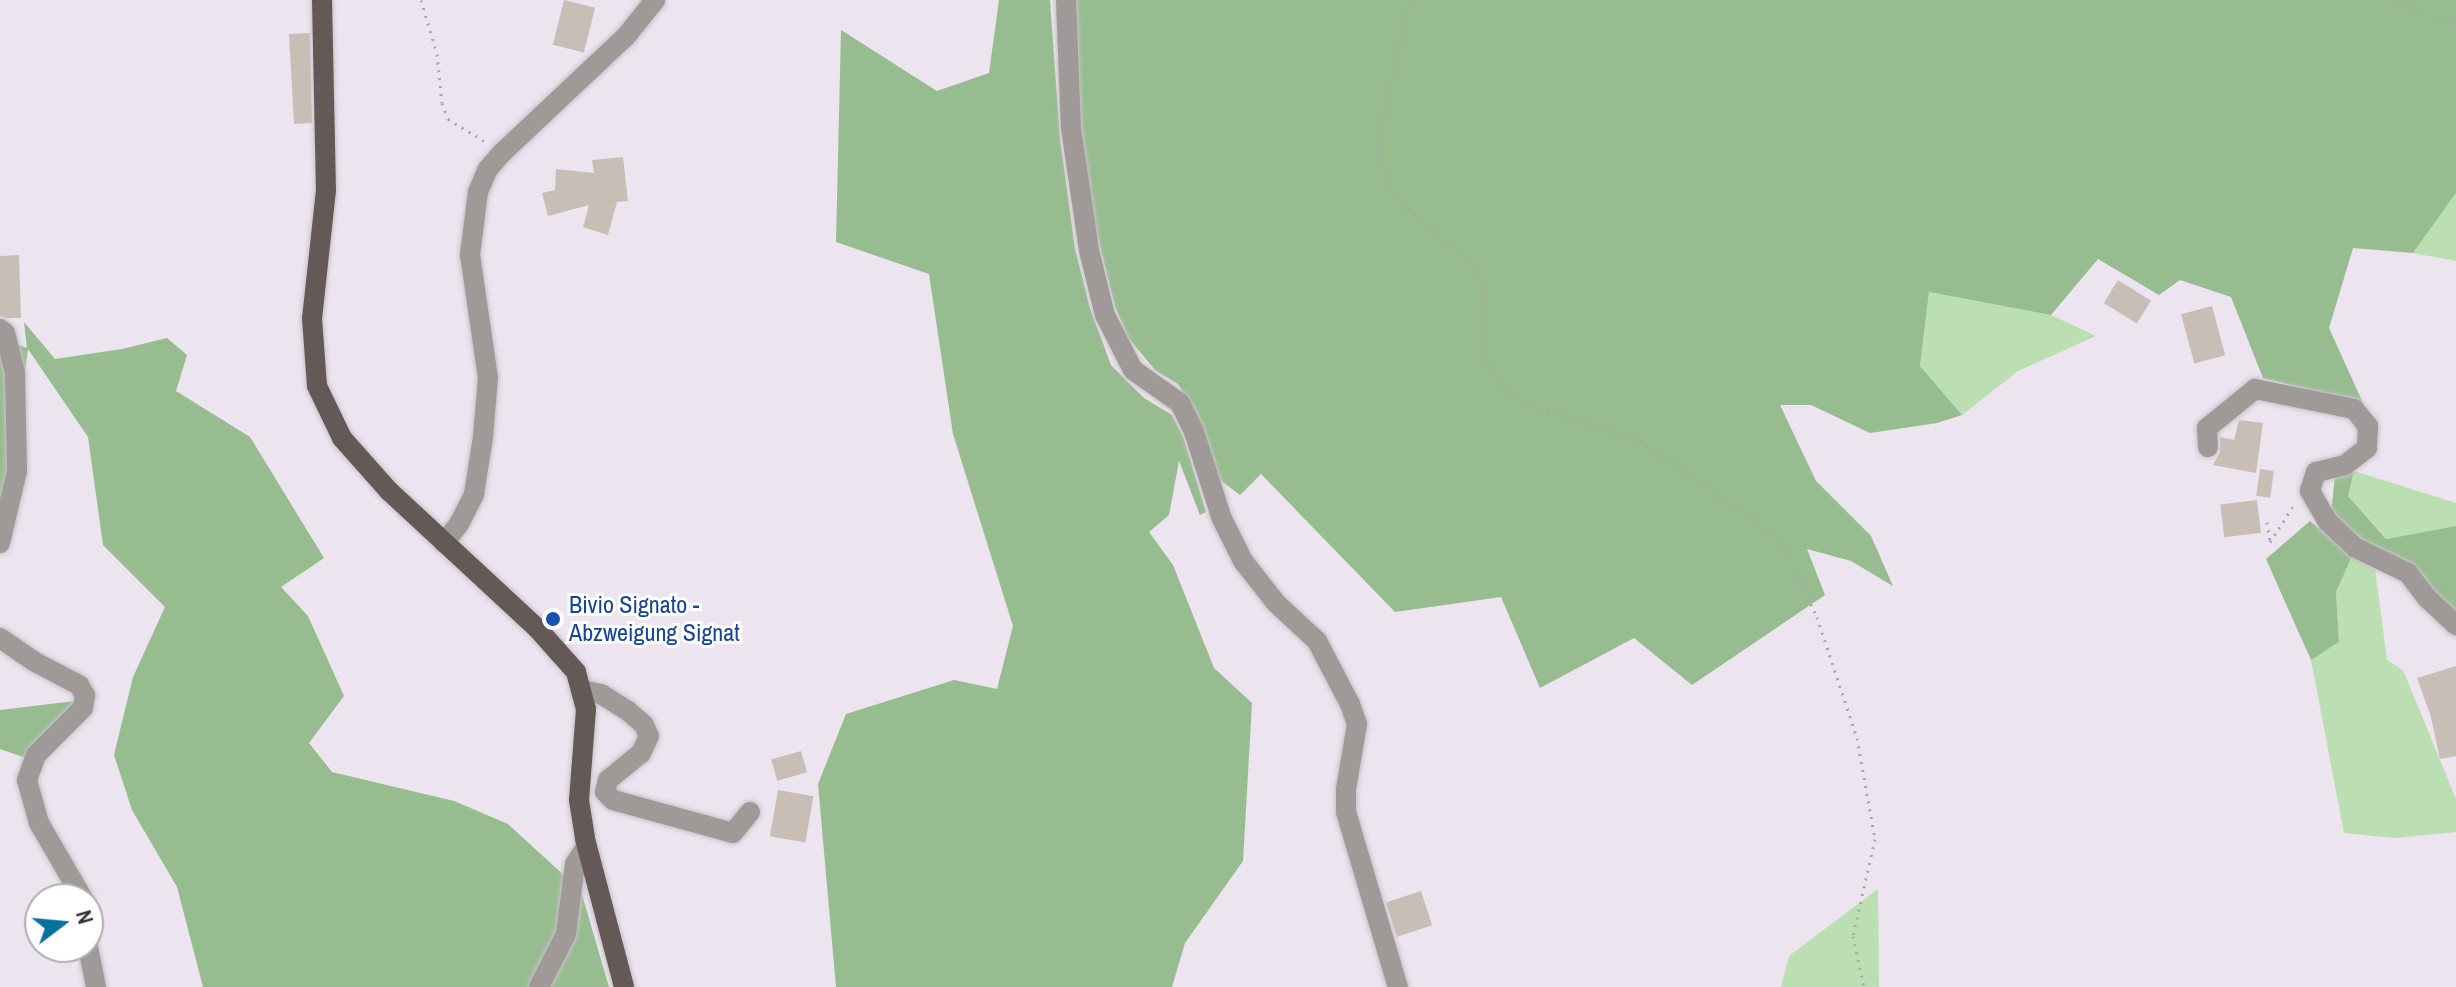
<!DOCTYPE html>
<style>
body{margin:0}
#map{position:relative;width:2456px;height:987px;overflow:hidden;background:#ece4ee;font-family:"Archivo Narrow",sans-serif}
div>[style]{position:absolute}
.green>*{inset:0;background:#bbdfb3}
.forest>*{inset:0;background:#97bc8f}
.building>*{inset:0;background:#c9beb6;transform-origin:0 0}
.path>*{height:3px;margin-top:-1.5px;transform-origin:0;background:repeating-linear-gradient(90deg,#aca6ad 0 2px,transparent 0 8px)}
.roads{filter:drop-shadow(0 0 2px #c8c1c9) drop-shadow(0 0 2px #c8c1c9)}
.minor>*{height:20px;margin:-10px;padding:0 10px;transform-origin:10px;border-radius:10px;background:#9f9998}
.major>*{height:20px;margin:-10px;padding:0 10px;transform-origin:10px;border-radius:10px;background:#645957}
.dots>*{width:22px;height:22px;translate:-50% -50%;box-sizing:border-box;border:4px solid #fff;border-radius:50%}
span{translate:-50% -50%;white-space:nowrap;text-align:center;line-height:1.15;-webkit-text-stroke:6px #fff;paint-order:stroke}
.transit-label{font-size:24px;color:#164399}
.left{translate:0 -50%;text-align:left}
.north{position:absolute;left:24px;top:883px;width:80px;height:80px;box-sizing:border-box;background:#fff;border:2px solid #afadaf;border-radius:50%;rotate:74deg;font-size:22px;font-weight:700;line-height:32px;text-align:center;color:#363337}
.north::after{content:'';display:block;margin:auto;width:28px;height:36px;background:#08729e;clip-path:polygon(50% 0,100% 100%,50% 72%,0 100%)}
</style>
<div id="map">
<div class="green">
<div style="clip-path:polygon(2456px 193px,2456px 261px,2413px 253px)"></div>
<div style="clip-path:polygon(1929px 292px,2051px 315px,2096px 336px,2018px 371px,1962px 415px,1920px 366px)"></div>
<div style="clip-path:polygon(2354px 471px,2456px 503px,2456px 526px,2386px 539px,2348px 496px)"></div>
<div style="clip-path:polygon(2352px 556px,2375px 569px,2387px 660px,2403px 670px,2456px 799px,2456px 832px,2395px 838px,2344px 833px,2311px 660px,2339px 642px,2336px 592px)"></div>
<div style="clip-path:polygon(1878px 889px,1879px 987px,1781px 987px,1789px 956px)"></div>
</div>
<div class="forest">
<div style="clip-path:polygon(999px 0,1050px 0,1060px 138px,1075px 249px,1090px 308px,1111px 365px,1144px 398px,1172px 415px,1183px 436px,1206px 512px,1200px 515px,1179px 461px,1169px 515px,1149px 532px,1173px 565px,1214px 668px,1252px 703px,1243px 861px,1185px 943px,1172px 987px,836px 987px,818px 784px,846px 714px,954px 680px,997px 689px,1013px 626px,953px 434px,929px 274px,836px 242px,841px 30px,937px 91px,989px 73px)"></div>
<div style="clip-path:polygon(1076px 0,2456px 0,2456px 193px,2413px 253px,2353px 248px,2329px 328px,2363px 403px,2263px 378px,2231px 297px,2180px 280px,2159px 295px,2098px 259px,2051px 315px,1929px 292px,1920px 366px,1962px 415px,1937px 423px,1870px 433px,1811px 405px,1780px 405px,1816px 481px,1871px 536px,1893px 586px,1851px 561px,1807px 549px,1825px 595px,1692px 685px,1634px 638px,1540px 688px,1501px 597px,1395px 612px,1261px 474px,1240px 495px,1220px 480px,1189px 402px,1178px 384px,1156px 371px,1129px 339px,1115px 307px,1095px 226px,1078px 102px)"></div>
<div style="clip-path:polygon(24px 322px,55px 359px,122px 349px,167px 338px,187px 355px,176px 391px,250px 437px,324px 558px,281px 587px,308px 616px,344px 696px,309px 743px,332px 772px,454px 801px,508px 824px,581px 891px,609px 987px,203px 987px,177px 887px,132px 810px,114px 755px,133px 677px,165px 607px,103px 545px,88px 437px,28px 349px,10px 483px,0 500px,0 337px,27px 348px)"></div>
<div style="clip-path:polygon(2354px 471px,2348px 496px,2386px 539px,2456px 526px,2456px 616px,2331px 513px,2335px 476px)"></div>
<div style="clip-path:polygon(2310px 521px,2352px 556px,2336px 592px,2339px 642px,2311px 660px,2266px 559px)"></div>
<div style="clip-path:polygon(83px 700px,26px 758px,0 749px,0 710px)"></div>
</div>
<div class="building">
<div style="left:564px;top:0;width:32px;height:46px;rotate:14deg"></div>
<div style="clip-path:polygon(310px 33px,312px 123px,294px 124px,289px 34px)"></div>
<div style="clip-path:polygon(623px 157px,628px 201px,617px 202px,608px 235px,583px 227px,589px 205px,548px 216px,542px 193px,555px 190px,556px 169px,594px 173px,592px 160px)"></div>
<div style="clip-path:polygon(19px 255px,21px 318px,7px 318px,0 316px,0 256px)"></div>
<div style="left:2118px;top:280px;width:39px;height:27px;rotate:32deg"></div>
<div style="left:2212px;top:306px;width:51px;height:32px;rotate:75deg"></div>
<div style="clip-path:polygon(2239px 420px,2263px 423px,2256px 473px,2213px 465px,2220px 452px,2220px 437px,2234px 440px)"></div>
<div style="left:2260px;top:469px;width:14px;height:27px;rotate:8deg"></div>
<div style="left:2257px;top:500px;width:33px;height:37px;rotate:83deg"></div>
<div style="clip-path:polygon(2456px 666px,2456px 756px,2440px 759px,2431px 717px,2417px 678px)"></div>
<div style="left:801px;top:751px;width:22px;height:31px;rotate:74deg"></div>
<div style="left:778px;top:790px;width:36px;height:47px;rotate:10deg"></div>
<div style="left:1421px;top:891px;width:36px;height:37px;rotate:72deg"></div>
</div>
<div class="path">
<div style="left:421px;top:0;width:56px;rotate:73.5deg"></div>
<div style="left:437px;top:54px;width:49px;rotate:84.2deg"></div>
<div style="left:442px;top:103px;width:17px;rotate:69deg"></div>
<div style="left:448px;top:119px;width:44px;rotate:31.2deg"></div>
<div style="left:1414px;top:0;width:12px;rotate:125deg"></div>
<div style="left:1407px;top:10px;width:113px;rotate:102.8deg"></div>
<div style="left:1382px;top:120px;width:37px;rotate:96deg"></div>
<div style="left:1378px;top:157px;width:44px;rotate:67.5deg"></div>
<div style="left:1395px;top:198px;width:97px;rotate:40deg"></div>
<div style="left:1469px;top:260px;width:23px;rotate:56deg"></div>
<div style="left:1482px;top:279px;width:15px;rotate:70deg"></div>
<div style="left:1487px;top:293px;width:59px;rotate:96.8deg"></div>
<div style="left:1480px;top:352px;width:40px;rotate:58deg"></div>
<div style="left:1501px;top:386px;width:21px;rotate:41deg"></div>
<div style="left:1517px;top:400px;width:130px;rotate:18.4deg"></div>
<div style="left:1640px;top:441px;width:152px;rotate:34.8deg"></div>
<div style="left:1765px;top:528px;width:25px;rotate:45deg"></div>
<div style="left:1783px;top:546px;width:79px;rotate:64.4deg"></div>
<div style="left:1817px;top:617px;width:127px;rotate:71.7deg"></div>
<div style="left:1857px;top:738px;width:103px;rotate:79.9deg"></div>
<div style="left:1875px;top:839px;width:99px;rotate:102.8deg"></div>
<div style="left:1853px;top:936px;width:52px;rotate:77.8deg"></div>
<div style="left:2392px;top:0;width:68px;rotate:20.6deg"></div>
<div style="left:2267px;top:522px;width:20px;rotate:81deg"></div>
<div style="left:2270px;top:542px;width:48px;rotate:-57deg"></div>
</div>
<div class="roads">
<div class="minor">
<div style="left:1066px;top:0;width:128px;rotate:87.8deg"></div>
<div style="left:1071px;top:128px;width:123px;rotate:81.6deg"></div>
<div style="left:1089px;top:250px;width:67px;rotate:76.2deg"></div>
<div style="left:1105px;top:315px;width:62px;rotate:63deg"></div>
<div style="left:1133px;top:370px;width:57px;rotate:35.1deg"></div>
<div style="left:1180px;top:403px;width:32px;rotate:64deg"></div>
<div style="left:1194px;top:432px;width:91px;rotate:72.2deg"></div>
<div style="left:1222px;top:519px;width:47px;rotate:63.4deg"></div>
<div style="left:1243px;top:561px;width:53px;rotate:51.8deg"></div>
<div style="left:1276px;top:603px;width:56px;rotate:42.8deg"></div>
<div style="left:1317px;top:641px;width:71px;rotate:62.4deg"></div>
<div style="left:1350px;top:704px;width:21px;rotate:71deg"></div>
<div style="left:1357px;top:724px;width:66px;rotate:99.6deg"></div>
<div style="left:1346px;top:789px;width:23px;rotate:90deg"></div>
<div style="left:1346px;top:812px;width:183px;rotate:73.5deg"></div>
<div style="left:0;top:329px;width:6px;rotate:39deg"></div>
<div style="left:5px;top:333px;width:41px;rotate:76deg"></div>
<div style="left:15px;top:373px;width:98px;rotate:88.8deg"></div>
<div style="left:17px;top:471px;width:74px;rotate:103.3deg"></div>
<div style="left:2208px;top:447px;width:19px;rotate:-93deg"></div>
<div style="left:2207px;top:428px;width:62px;rotate:-39.1deg"></div>
<div style="left:2255px;top:389px;width:101px;rotate:11.4deg"></div>
<div style="left:2354px;top:409px;width:22px;rotate:51deg"></div>
<div style="left:2368px;top:426px;width:22px;rotate:93deg"></div>
<div style="left:2367px;top:448px;width:28px;rotate:142deg"></div>
<div style="left:2345px;top:465px;width:30px;rotate:166deg"></div>
<div style="left:2316px;top:472px;width:20px;rotate:108deg"></div>
<div style="left:2310px;top:491px;width:36px;rotate:60deg"></div>
<div style="left:2328px;top:522px;width:38px;rotate:43deg"></div>
<div style="left:2356px;top:548px;width:58px;rotate:25.7deg"></div>
<div style="left:2408px;top:573px;width:31px;rotate:53deg"></div>
<div style="left:2427px;top:598px;width:40px;rotate:43deg"></div>
<div style="left:444px;top:543px;width:24px;rotate:-52deg"></div>
<div style="left:459px;top:524px;width:34px;rotate:-63deg"></div>
<div style="left:474px;top:494px;width:58px;rotate:-81deg"></div>
<div style="left:483px;top:437px;width:59px;rotate:-85.2deg"></div>
<div style="left:488px;top:378px;width:124px;rotate:-98.3deg"></div>
<div style="left:470px;top:255px;width:64px;rotate:-82.8deg"></div>
<div style="left:478px;top:192px;width:25px;rotate:-67deg"></div>
<div style="left:488px;top:169px;width:23px;rotate:-49deg"></div>
<div style="left:503px;top:152px;width:170px;rotate:-43.3deg"></div>
<div style="left:627px;top:35px;width:45px;rotate:-51.3deg"></div>
<div style="left:0;top:638px;width:42px;rotate:34.4deg"></div>
<div style="left:35px;top:662px;width:50px;rotate:27.6deg"></div>
<div style="left:79px;top:685px;width:12px;rotate:59deg"></div>
<div style="left:85px;top:695px;width:13px;rotate:99deg"></div>
<div style="left:83px;top:708px;width:66px;rotate:135deg"></div>
<div style="left:36px;top:755px;width:27px;rotate:110deg"></div>
<div style="left:27px;top:780px;width:45px;rotate:74.4deg"></div>
<div style="left:39px;top:823px;width:88px;rotate:59.9deg"></div>
<div style="left:582px;top:690px;width:19px;rotate:12deg"></div>
<div style="left:601px;top:694px;width:32px;rotate:32deg"></div>
<div style="left:628px;top:711px;width:21px;rotate:41deg"></div>
<div style="left:644px;top:725px;width:12px;rotate:66deg"></div>
<div style="left:649px;top:736px;width:19px;rotate:115deg"></div>
<div style="left:641px;top:753px;width:43px;rotate:140.7deg"></div>
<div style="left:608px;top:780px;width:12px;rotate:104deg"></div>
<div style="left:605px;top:792px;width:11px;rotate:45deg"></div>
<div style="left:613px;top:800px;width:124px;rotate:15.4deg"></div>
<div style="left:733px;top:833px;width:27px;rotate:-51deg"></div>
<div style="left:88px;top:947px;width:41px;rotate:78.7deg"></div>
<div style="left:539px;top:987px;width:59px;rotate:-63deg"></div>
<div style="left:566px;top:934px;width:71px;rotate:-82.7deg"></div>
<div style="left:575px;top:864px;width:20px;rotate:-57deg"></div>
</div>
<div class="major">
<div style="left:322px;top:0;width:190px;rotate:88.8deg"></div>
<div style="left:326px;top:190px;width:129px;rotate:96.2deg"></div>
<div style="left:312px;top:318px;width:68px;rotate:85.8deg"></div>
<div style="left:317px;top:386px;width:58px;rotate:64.3deg"></div>
<div style="left:342px;top:438px;width:71px;rotate:48.4deg"></div>
<div style="left:389px;top:491px;width:202px;rotate:42.8deg"></div>
<div style="left:537px;top:628px;width:59px;rotate:48.4deg"></div>
<div style="left:576px;top:672px;width:38px;rotate:75deg"></div>
<div style="left:586px;top:709px;width:91px;rotate:94.4deg"></div>
<div style="left:579px;top:800px;width:39px;rotate:81deg"></div>
<div style="left:585px;top:839px;width:153px;rotate:75.2deg"></div>
</div>
</div>
<div class="dots">
<div style="left:553px;top:619px;background:#1a4fb4"></div>
</div>
<div class="transit-label">
<span class="left" style="left:569px;top:619px">Bivio Signato -<br>Abzweigung Signat</span>
</div>
<div class="north">N</div>
</div>
